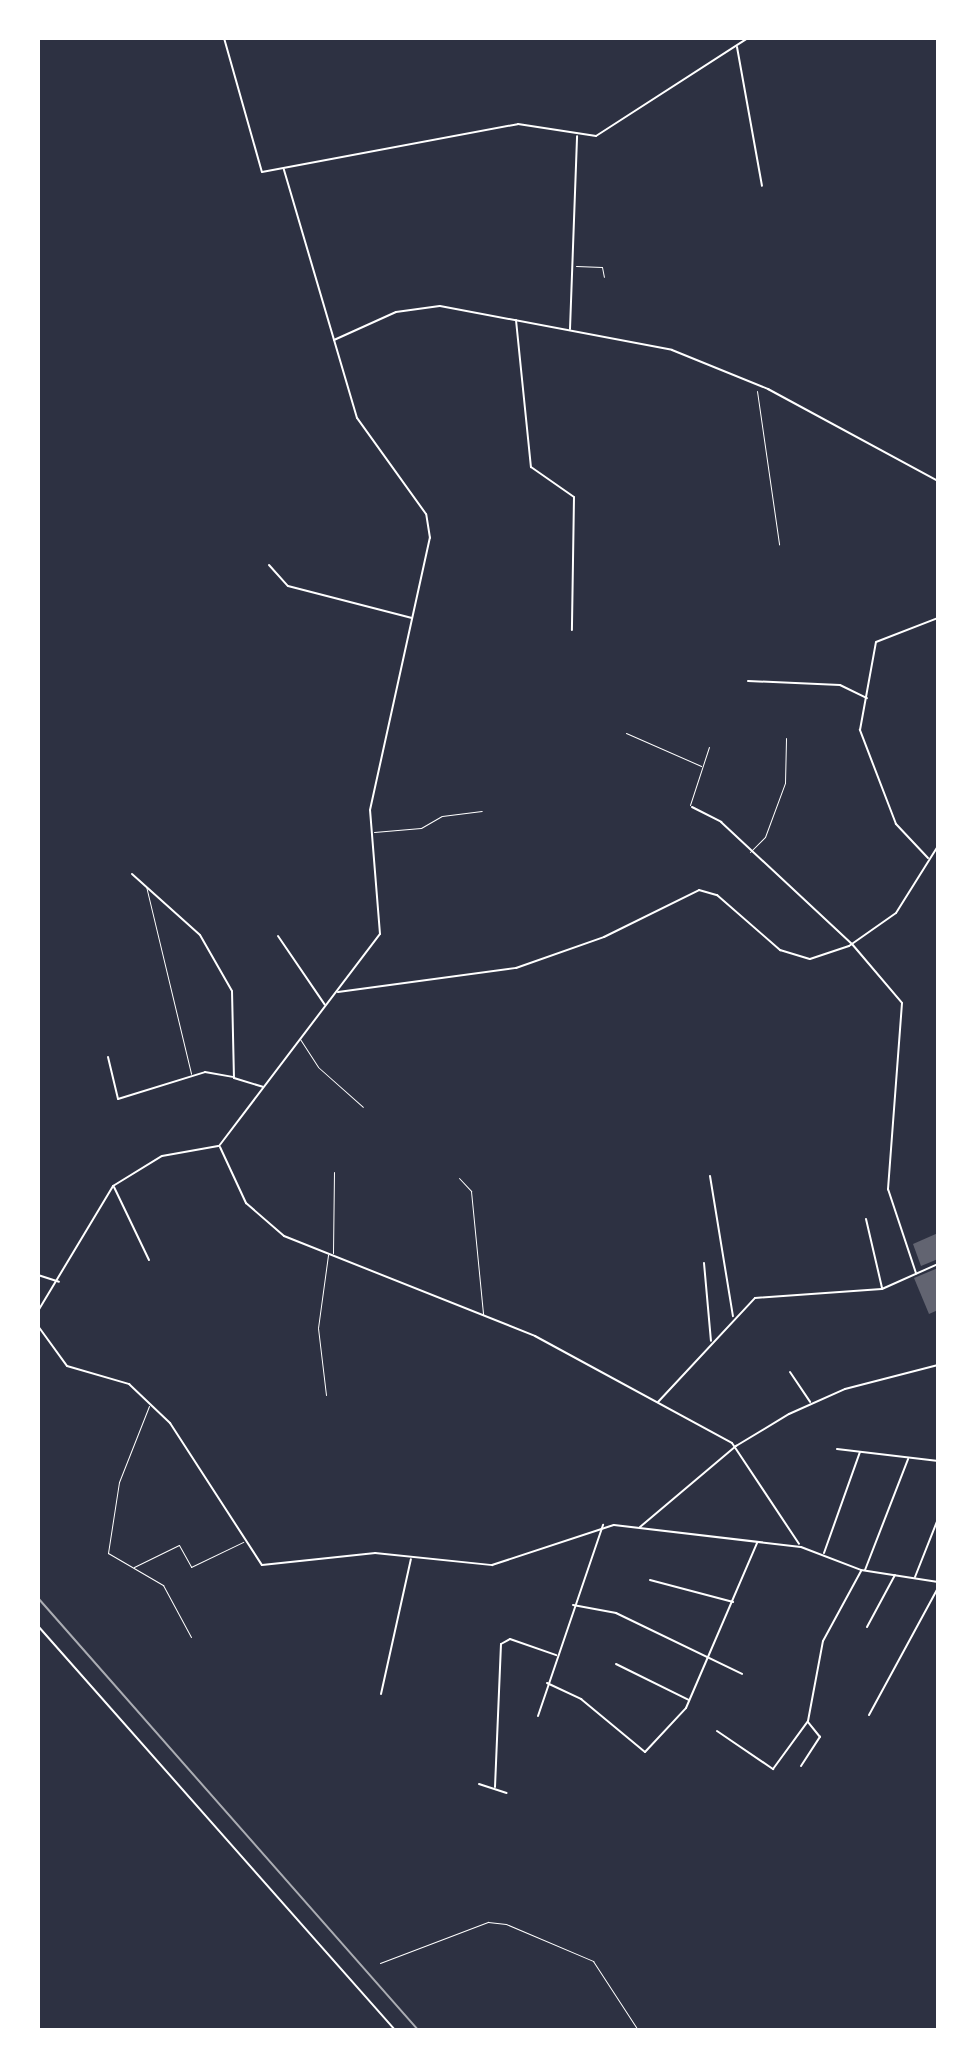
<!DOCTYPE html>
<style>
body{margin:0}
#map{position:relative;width:976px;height:2068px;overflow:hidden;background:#2d3142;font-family:"Asap Condensed",sans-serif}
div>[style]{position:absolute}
.building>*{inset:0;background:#626471}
.path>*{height:1px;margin:-0.5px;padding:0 0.5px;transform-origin:0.5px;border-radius:0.5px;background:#fff}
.service>*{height:1px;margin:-0.5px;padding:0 0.5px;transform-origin:0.5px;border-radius:0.5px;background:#fff}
.minor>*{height:2px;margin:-1px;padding:0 1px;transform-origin:1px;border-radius:1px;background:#fff}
.rail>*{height:2px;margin:-1px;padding:0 1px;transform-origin:1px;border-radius:1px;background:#abadb3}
span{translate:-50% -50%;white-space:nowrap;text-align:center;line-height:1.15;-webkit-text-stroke:6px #fff;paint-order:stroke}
.frame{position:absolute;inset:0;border:40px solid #fff;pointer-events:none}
</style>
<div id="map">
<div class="building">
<div style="clip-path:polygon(938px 1233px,938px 1259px,921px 1266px,913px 1244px)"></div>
<div style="clip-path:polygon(938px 1268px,938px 1310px,929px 1314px,914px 1278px)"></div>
</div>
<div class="path">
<div style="left:757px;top:391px;width:155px;rotate:81.8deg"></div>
<div style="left:380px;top:1963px;width:116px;rotate:-20.8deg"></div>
<div style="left:488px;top:1922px;width:18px;rotate:6deg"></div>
<div style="left:506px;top:1924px;width:95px;rotate:23deg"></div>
<div style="left:593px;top:1961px;width:82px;rotate:56.9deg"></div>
</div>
<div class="service">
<div style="left:576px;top:266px;width:26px;rotate:2deg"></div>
<div style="left:602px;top:267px;width:10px;rotate:79deg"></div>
<div style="left:626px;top:733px;width:82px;rotate:23.7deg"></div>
<div style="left:690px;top:805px;width:61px;rotate:-71.9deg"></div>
<div style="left:374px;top:832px;width:47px;rotate:-4.9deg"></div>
<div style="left:421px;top:828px;width:24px;rotate:-30deg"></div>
<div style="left:442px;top:816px;width:40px;rotate:-7.1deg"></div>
<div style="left:750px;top:852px;width:21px;rotate:-45deg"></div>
<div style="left:765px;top:837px;width:58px;rotate:-69.7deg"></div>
<div style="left:785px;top:783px;width:45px;rotate:-88.7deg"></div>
<div style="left:146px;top:886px;width:193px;rotate:76.5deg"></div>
<div style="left:300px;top:1039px;width:33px;rotate:57deg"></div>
<div style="left:318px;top:1067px;width:60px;rotate:41.6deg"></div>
<div style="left:459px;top:1178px;width:18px;rotate:47deg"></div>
<div style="left:471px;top:1191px;width:124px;rotate:84.4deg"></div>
<div style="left:333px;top:1253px;width:81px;rotate:-89.3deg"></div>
<div style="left:326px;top:1395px;width:67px;rotate:-96.8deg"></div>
<div style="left:318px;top:1328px;width:74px;rotate:-82.2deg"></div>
<div style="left:149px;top:1406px;width:82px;rotate:111.5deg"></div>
<div style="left:119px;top:1482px;width:72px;rotate:98.8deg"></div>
<div style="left:108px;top:1553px;width:64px;rotate:30.2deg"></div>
<div style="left:163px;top:1585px;width:59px;rotate:61.7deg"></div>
<div style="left:134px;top:1567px;width:50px;rotate:-26.1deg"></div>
<div style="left:179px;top:1545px;width:25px;rotate:61deg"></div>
<div style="left:191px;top:1567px;width:58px;rotate:-25.7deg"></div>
</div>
<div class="minor">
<div style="left:224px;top:38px;width:139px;rotate:74.2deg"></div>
<div style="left:262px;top:172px;width:260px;rotate:-10.6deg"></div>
<div style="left:518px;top:124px;width:79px;rotate:8.7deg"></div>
<div style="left:596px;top:136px;width:181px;rotate:-32.8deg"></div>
<div style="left:737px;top:47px;width:141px;rotate:79.8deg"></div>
<div style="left:516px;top:320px;width:148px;rotate:84.2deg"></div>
<div style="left:531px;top:467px;width:52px;rotate:34.9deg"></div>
<div style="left:574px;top:497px;width:133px;rotate:90.9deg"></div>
<div style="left:570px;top:329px;width:193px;rotate:-87.9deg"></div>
<div style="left:334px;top:340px;width:68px;rotate:-24.3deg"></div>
<div style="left:396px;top:312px;width:44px;rotate:-7.8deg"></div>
<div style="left:440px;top:306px;width:236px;rotate:10.7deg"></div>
<div style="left:672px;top:350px;width:104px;rotate:22.1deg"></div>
<div style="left:768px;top:389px;width:193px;rotate:28.4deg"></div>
<div style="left:269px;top:565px;width:28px;rotate:48deg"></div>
<div style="left:288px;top:586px;width:128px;rotate:14.5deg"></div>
<div style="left:748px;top:681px;width:92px;rotate:2.5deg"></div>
<div style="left:840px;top:685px;width:30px;rotate:26deg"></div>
<div style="left:692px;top:807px;width:33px;rotate:27deg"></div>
<div style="left:721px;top:822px;width:179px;rotate:43deg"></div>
<div style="left:852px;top:944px;width:77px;rotate:49.7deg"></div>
<div style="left:902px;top:1003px;width:187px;rotate:94.3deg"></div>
<div style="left:888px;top:1189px;width:89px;rotate:71.6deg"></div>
<div style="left:928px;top:858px;width:47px;rotate:-133.3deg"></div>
<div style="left:896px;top:824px;width:101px;rotate:-111deg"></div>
<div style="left:860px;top:730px;width:89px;rotate:-79.7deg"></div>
<div style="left:876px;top:642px;width:66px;rotate:-21.2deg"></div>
<div style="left:132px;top:874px;width:91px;rotate:41.9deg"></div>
<div style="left:200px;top:935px;width:64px;rotate:60.3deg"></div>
<div style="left:232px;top:991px;width:87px;rotate:88.7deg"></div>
<div style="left:234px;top:1078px;width:30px;rotate:17deg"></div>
<div style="left:278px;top:936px;width:83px;rotate:55.7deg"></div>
<div style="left:338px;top:992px;width:180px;rotate:-7.7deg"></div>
<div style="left:516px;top:968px;width:93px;rotate:-19.4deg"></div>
<div style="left:604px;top:937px;width:106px;rotate:-26.3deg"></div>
<div style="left:699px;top:890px;width:19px;rotate:16deg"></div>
<div style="left:717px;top:895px;width:84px;rotate:41.1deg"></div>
<div style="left:780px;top:950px;width:31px;rotate:17deg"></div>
<div style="left:810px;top:959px;width:41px;rotate:-18.4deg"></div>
<div style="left:849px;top:946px;width:57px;rotate:-35.1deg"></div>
<div style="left:896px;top:913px;width:79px;rotate:-57.9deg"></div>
<div style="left:108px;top:1057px;width:43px;rotate:76.6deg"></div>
<div style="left:118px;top:1099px;width:91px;rotate:-17.2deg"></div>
<div style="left:205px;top:1072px;width:28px;rotate:10deg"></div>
<div style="left:219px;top:1146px;width:266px;rotate:-52.8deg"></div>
<div style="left:380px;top:934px;width:124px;rotate:-94.6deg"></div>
<div style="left:370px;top:810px;width:279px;rotate:-77.6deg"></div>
<div style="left:430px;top:538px;width:24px;rotate:-99deg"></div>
<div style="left:426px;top:514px;width:118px;rotate:-125.7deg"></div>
<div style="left:357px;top:418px;width:259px;rotate:-106.4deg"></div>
<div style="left:220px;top:1147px;width:62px;rotate:65.1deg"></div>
<div style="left:246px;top:1203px;width:50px;rotate:41deg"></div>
<div style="left:284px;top:1236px;width:270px;rotate:21.7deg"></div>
<div style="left:535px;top:1336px;width:224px;rotate:28.5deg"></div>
<div style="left:732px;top:1443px;width:121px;rotate:56.4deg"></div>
<div style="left:710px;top:1176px;width:142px;rotate:80.7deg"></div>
<div style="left:114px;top:1187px;width:81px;rotate:64.4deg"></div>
<div style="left:866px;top:1219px;width:71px;rotate:76.9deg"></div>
<div style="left:704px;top:1263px;width:78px;rotate:84.9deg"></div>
<div style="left:38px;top:1275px;width:22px;rotate:18deg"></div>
<div style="left:38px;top:1311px;width:146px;rotate:-59deg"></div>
<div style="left:113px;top:1186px;width:57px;rotate:-31.5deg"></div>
<div style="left:162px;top:1156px;width:57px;rotate:-10.1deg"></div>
<div style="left:38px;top:1326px;width:49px;rotate:54.1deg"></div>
<div style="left:67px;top:1366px;width:65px;rotate:16.2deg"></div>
<div style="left:129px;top:1384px;width:57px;rotate:43.6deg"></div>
<div style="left:170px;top:1423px;width:169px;rotate:57.1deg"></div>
<div style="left:262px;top:1565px;width:114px;rotate:-6.1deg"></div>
<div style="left:375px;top:1553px;width:118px;rotate:5.9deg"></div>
<div style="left:492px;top:1565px;width:128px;rotate:-18.2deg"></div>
<div style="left:614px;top:1525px;width:188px;rotate:6.7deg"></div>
<div style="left:801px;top:1547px;width:64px;rotate:21deg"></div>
<div style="left:861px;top:1570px;width:78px;rotate:8.9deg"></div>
<div style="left:790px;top:1372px;width:36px;rotate:56deg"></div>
<div style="left:658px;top:1402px;width:142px;rotate:-47deg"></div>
<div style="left:755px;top:1298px;width:127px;rotate:-4.1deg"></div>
<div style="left:882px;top:1289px;width:61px;rotate:-24.1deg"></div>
<div style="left:837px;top:1449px;width:102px;rotate:6.8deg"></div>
<div style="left:640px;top:1527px;width:126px;rotate:-40.2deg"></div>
<div style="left:736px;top:1446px;width:62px;rotate:-31.1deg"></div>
<div style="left:789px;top:1414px;width:61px;rotate:-24.1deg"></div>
<div style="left:845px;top:1389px;width:96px;rotate:-14.5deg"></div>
<div style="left:824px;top:1553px;width:107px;rotate:-70.4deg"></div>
<div style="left:865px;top:1570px;width:119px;rotate:-68.8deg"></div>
<div style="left:915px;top:1577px;width:62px;rotate:-68.4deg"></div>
<div style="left:650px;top:1580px;width:86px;rotate:14.8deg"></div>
<div style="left:573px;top:1605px;width:44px;rotate:10.5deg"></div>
<div style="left:616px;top:1613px;width:140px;rotate:25.8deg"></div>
<div style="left:38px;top:1626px;width:539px;rotate:48.53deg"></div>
<div style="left:867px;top:1627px;width:59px;rotate:-61.7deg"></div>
<div style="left:616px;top:1664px;width:81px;rotate:26.3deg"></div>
<div style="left:547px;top:1683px;width:38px;rotate:25deg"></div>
<div style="left:581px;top:1699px;width:83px;rotate:39.6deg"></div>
<div style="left:645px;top:1752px;width:60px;rotate:-47deg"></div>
<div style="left:686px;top:1708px;width:180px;rotate:-66.7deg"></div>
<div style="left:381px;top:1694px;width:138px;rotate:-77.5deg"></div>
<div style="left:869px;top:1715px;width:145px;rotate:-61.5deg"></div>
<div style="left:538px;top:1716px;width:202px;rotate:-71.2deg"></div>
<div style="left:717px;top:1731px;width:68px;rotate:34.2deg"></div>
<div style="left:773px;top:1769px;width:59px;rotate:-53.9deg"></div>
<div style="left:808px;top:1721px;width:81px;rotate:-79.4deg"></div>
<div style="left:823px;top:1641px;width:80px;rotate:-61.5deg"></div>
<div style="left:801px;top:1766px;width:35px;rotate:-57deg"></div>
<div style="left:820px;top:1737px;width:19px;rotate:-129deg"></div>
<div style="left:479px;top:1784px;width:29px;rotate:18deg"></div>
<div style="left:495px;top:1787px;width:143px;rotate:-87.6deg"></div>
<div style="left:501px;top:1644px;width:10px;rotate:-29deg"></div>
<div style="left:510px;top:1639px;width:49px;rotate:19.2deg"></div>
</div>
<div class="rail">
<div style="left:38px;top:1598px;width:575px;rotate:48.66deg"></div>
</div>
<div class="frame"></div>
</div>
